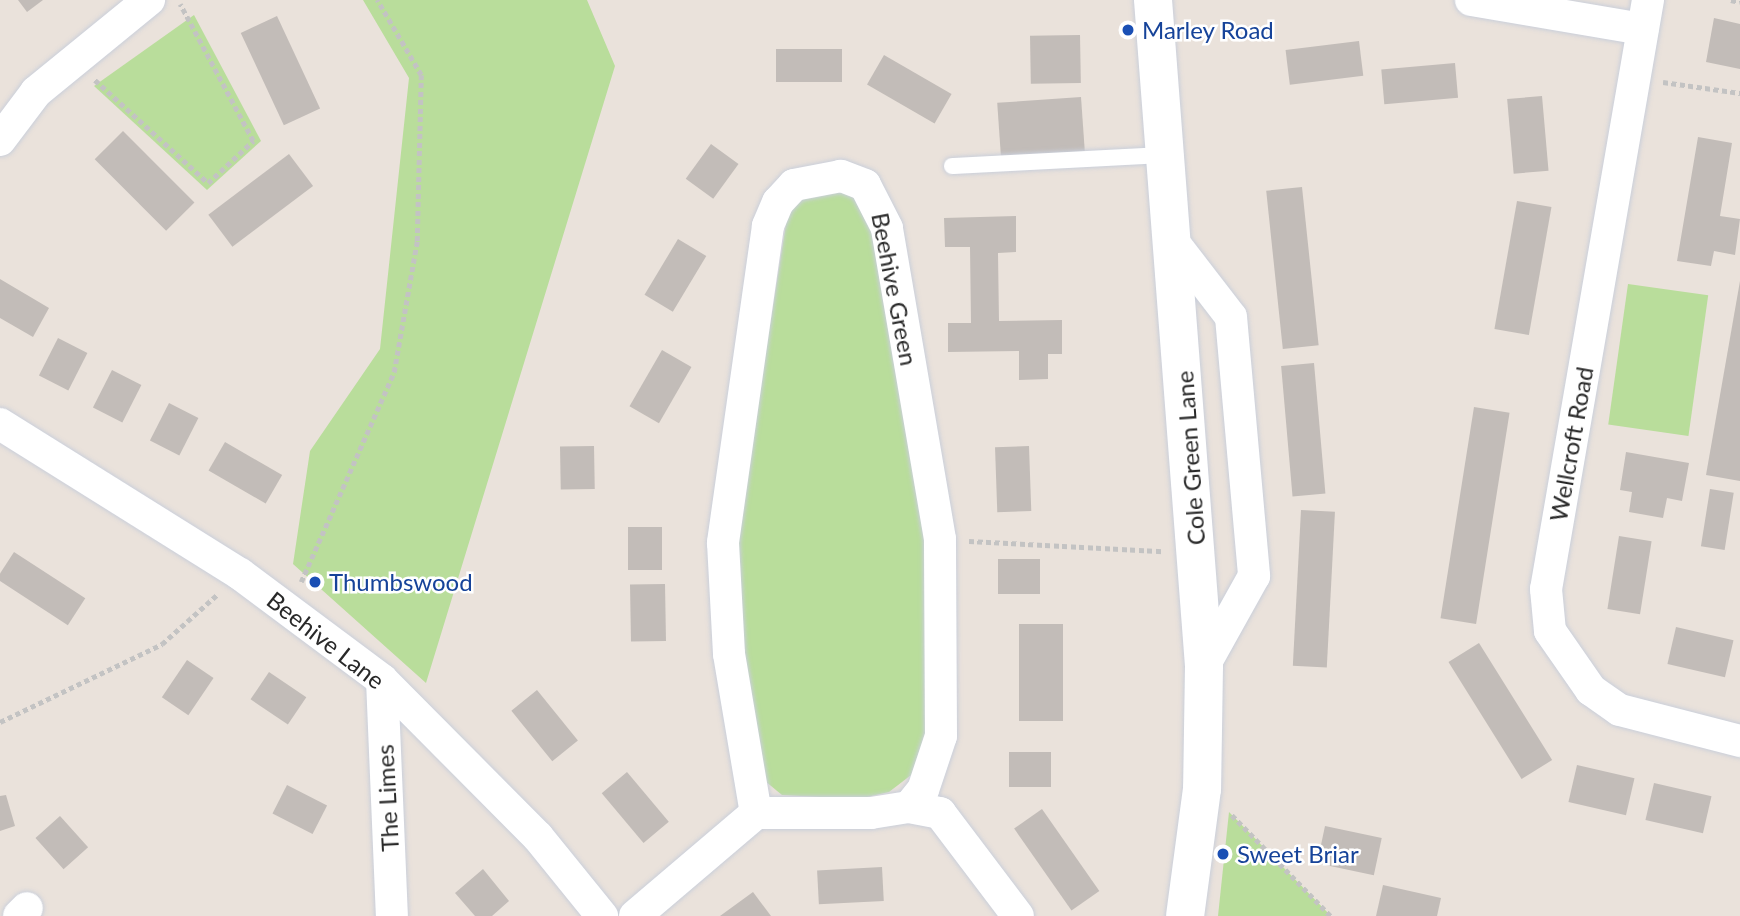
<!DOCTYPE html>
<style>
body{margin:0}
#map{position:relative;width:1740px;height:916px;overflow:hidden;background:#eae2db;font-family:Lato,sans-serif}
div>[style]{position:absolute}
.green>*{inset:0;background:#b9dd9b;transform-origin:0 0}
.building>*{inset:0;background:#c2bcb8;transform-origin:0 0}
.path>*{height:4.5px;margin-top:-2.25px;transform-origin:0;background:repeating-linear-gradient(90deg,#c3c3c3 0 5px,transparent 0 8.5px)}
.roads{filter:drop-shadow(0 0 2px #cacfda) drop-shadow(0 0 2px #cacfda)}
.service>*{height:16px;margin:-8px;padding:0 8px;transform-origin:8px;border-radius:8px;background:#fff}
.minor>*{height:32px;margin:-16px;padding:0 16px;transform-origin:16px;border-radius:16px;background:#fff}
.tertiary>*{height:38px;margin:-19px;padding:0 19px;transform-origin:19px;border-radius:19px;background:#fff}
.dots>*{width:19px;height:19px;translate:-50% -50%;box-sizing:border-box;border:4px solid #fff;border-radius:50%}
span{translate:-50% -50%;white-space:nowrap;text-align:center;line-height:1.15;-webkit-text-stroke:5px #fff;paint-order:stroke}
.transit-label{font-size:24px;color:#164399}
.left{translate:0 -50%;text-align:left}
.street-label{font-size:24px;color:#292929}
</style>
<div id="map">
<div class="green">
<div style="clip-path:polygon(363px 0,587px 0,615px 66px,426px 683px,293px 564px,310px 451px,380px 349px,409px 78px)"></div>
<div style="clip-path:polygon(194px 15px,261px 141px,207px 190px,94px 86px)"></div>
<div style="clip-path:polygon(847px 190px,864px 207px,877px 245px,930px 532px,936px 704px,915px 772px,889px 792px,858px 799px,782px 795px,759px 776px,740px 648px,735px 547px,788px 211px,807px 192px)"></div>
<div style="left:1628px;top:284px;width:81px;height:142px;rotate:8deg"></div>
<div style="clip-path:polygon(1229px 812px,1331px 916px,1218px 916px)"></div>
</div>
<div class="building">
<div style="clip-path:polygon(18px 0,43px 0,27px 12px)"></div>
<div style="left:277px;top:16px;width:102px;height:40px;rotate:65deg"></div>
<div style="clip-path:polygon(1714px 18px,1740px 24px,1740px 69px,1706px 62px)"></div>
<div style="left:1080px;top:35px;width:48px;height:50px;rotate:89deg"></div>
<div style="left:1359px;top:41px;width:35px;height:74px;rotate:83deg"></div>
<div style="left:776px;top:49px;width:66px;height:33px"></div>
<div style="left:884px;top:55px;width:78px;height:34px;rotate:30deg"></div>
<div style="left:1455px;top:63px;width:35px;height:74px;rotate:85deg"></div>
<div style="left:1542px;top:96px;width:75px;height:35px;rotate:85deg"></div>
<div style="left:1081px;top:97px;width:55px;height:84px;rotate:86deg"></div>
<div style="left:123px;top:131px;width:101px;height:40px;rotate:45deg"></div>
<div style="clip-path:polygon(1698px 137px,1732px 143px,1720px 216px,1740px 219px,1735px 255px,1714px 251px,1711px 266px,1677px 261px)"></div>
<div style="left:711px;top:144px;width:34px;height:43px;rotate:36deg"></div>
<div style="left:289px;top:154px;width:40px;height:101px;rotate:53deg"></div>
<div style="left:1302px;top:187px;width:159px;height:36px;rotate:84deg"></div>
<div style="left:1517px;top:201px;width:35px;height:130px;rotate:10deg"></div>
<div style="clip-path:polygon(1016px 216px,1016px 252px,998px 253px,999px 321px,1062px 320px,1062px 354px,1048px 354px,1048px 379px,1019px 380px,1019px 351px,948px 352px,948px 323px,971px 323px,970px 247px,945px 247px,944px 218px)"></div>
<div style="left:678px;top:239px;width:33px;height:65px;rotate:31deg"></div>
<div style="clip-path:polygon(0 279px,49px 308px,33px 337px,0 318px)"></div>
<div style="clip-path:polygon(1740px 281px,1740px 481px,1706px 475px)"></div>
<div style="left:58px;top:338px;width:33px;height:42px;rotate:27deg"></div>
<div style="left:662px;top:350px;width:34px;height:65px;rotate:30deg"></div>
<div style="left:1314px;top:363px;width:131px;height:33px;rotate:85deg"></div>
<div style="left:112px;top:370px;width:33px;height:42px;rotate:27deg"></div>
<div style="left:169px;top:403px;width:33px;height:42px;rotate:27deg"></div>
<div style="left:1474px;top:407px;width:36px;height:214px;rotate:9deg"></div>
<div style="left:225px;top:442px;width:66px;height:33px;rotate:30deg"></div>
<div style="left:594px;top:446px;width:43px;height:34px;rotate:89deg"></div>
<div style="left:1029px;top:446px;width:65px;height:34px;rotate:88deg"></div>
<div style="clip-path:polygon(1626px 452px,1689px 463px,1682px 501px,1667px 498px,1663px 518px,1629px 512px,1632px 492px,1620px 490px)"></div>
<div style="left:1710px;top:489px;width:24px;height:58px;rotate:9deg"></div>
<div style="left:1301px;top:510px;width:34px;height:156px;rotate:3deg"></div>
<div style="left:628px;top:527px;width:34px;height:43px"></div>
<div style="left:1619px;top:536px;width:33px;height:74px;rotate:9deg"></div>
<div style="left:14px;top:552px;width:85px;height:32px;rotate:33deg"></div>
<div style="left:998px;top:559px;width:42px;height:35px"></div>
<div style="left:665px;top:584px;width:57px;height:35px;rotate:89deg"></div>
<div style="left:1019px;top:624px;width:44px;height:97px"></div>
<div style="left:1676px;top:627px;width:59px;height:38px;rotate:13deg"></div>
<div style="left:1479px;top:643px;width:138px;height:36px;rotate:58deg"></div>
<div style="left:187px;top:660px;width:32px;height:45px;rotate:34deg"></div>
<div style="left:269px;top:672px;width:45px;height:33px;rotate:34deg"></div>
<div style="left:537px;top:690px;width:65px;height:33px;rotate:51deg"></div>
<div style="left:1009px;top:752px;width:42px;height:35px"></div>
<div style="left:1577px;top:765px;width:59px;height:38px;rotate:13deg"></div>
<div style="left:627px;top:772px;width:65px;height:33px;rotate:50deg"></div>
<div style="left:1654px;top:783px;width:59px;height:38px;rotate:13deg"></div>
<div style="left:287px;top:785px;width:45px;height:32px;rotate:27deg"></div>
<div style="clip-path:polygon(6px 795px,15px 826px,0 831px,0 796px)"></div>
<div style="left:1042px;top:809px;width:100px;height:34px;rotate:55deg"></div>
<div style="left:60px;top:816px;width:42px;height:33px;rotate:48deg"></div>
<div style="left:1325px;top:826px;width:58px;height:38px;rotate:12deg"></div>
<div style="left:882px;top:867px;width:34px;height:65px;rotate:87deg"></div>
<div style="clip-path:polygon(483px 869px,509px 901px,492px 916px,475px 916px,455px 893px)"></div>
<div style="clip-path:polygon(1383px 885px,1441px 898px,1437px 916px,1376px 916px)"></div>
<div style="clip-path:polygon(753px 892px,771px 916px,720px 916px)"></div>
</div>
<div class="path">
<div style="left:1731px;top:0;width:9px;rotate:13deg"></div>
<div style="left:95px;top:80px;width:153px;rotate:42.3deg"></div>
<div style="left:208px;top:183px;width:62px;rotate:-43deg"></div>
<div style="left:253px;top:141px;width:155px;rotate:-118.1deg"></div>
<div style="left:1663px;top:82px;width:78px;rotate:8.1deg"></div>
<div style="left:969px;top:541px;width:194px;rotate:3deg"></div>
<div style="left:301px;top:582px;width:230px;rotate:-66.1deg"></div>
<div style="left:394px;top:372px;width:133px;rotate:-80deg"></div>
<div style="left:417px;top:241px;width:166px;rotate:-88.6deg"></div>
<div style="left:421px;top:75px;width:87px;rotate:-120.4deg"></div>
<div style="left:0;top:722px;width:180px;rotate:-25.7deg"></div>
<div style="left:162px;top:644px;width:75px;rotate:-41.8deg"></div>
<div style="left:1232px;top:815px;width:141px;rotate:45.6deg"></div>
</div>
<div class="roads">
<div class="service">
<div style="left:952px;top:166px;width:213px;rotate:-3deg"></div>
</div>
<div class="minor">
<div style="left:1471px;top:0;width:174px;rotate:9.6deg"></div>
<div style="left:1648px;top:0;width:598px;rotate:99.82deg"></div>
<div style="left:1546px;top:589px;width:42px;rotate:84.6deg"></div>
<div style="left:1550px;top:631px;width:72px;rotate:55.2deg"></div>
<div style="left:1591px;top:690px;width:35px;rotate:35deg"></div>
<div style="left:1620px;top:710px;width:124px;rotate:14.5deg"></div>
<div style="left:0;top:140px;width:60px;rotate:-53.1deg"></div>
<div style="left:36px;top:92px;width:146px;rotate:-39.2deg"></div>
<div style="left:1174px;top:243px;width:93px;rotate:52.4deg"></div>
<div style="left:1231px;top:317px;width:260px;rotate:84.9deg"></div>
<div style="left:1254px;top:576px;width:103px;rotate:119.1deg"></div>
<div style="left:0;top:424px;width:283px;rotate:32deg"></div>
<div style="left:240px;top:574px;width:177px;rotate:36.7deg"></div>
<div style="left:382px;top:680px;width:221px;rotate:45.2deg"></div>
<div style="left:538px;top:837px;width:102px;rotate:51deg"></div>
<div style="left:382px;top:680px;width:236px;rotate:87.6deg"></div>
<div style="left:909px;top:807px;width:32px;rotate:11deg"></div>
<div style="left:940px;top:813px;width:129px;rotate:52.9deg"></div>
<div style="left:19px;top:916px;width:11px;rotate:-45deg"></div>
<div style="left:635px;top:916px;width:159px;rotate:-40.4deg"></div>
<div style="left:756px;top:813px;width:115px"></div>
<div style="left:871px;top:813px;width:38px;rotate:-9deg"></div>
<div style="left:909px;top:807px;width:22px;rotate:-51deg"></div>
<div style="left:923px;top:790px;width:57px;rotate:-71.6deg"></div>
<div style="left:941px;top:736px;width:197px;rotate:-90.3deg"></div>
<div style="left:940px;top:539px;width:315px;rotate:-99.7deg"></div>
<div style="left:887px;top:228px;width:48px;rotate:-117.1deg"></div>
<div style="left:865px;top:185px;width:26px;rotate:-159deg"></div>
<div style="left:841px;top:176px;width:48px;rotate:169.2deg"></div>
<div style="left:794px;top:185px;width:23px;rotate:133deg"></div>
<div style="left:778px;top:202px;width:26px;rotate:113deg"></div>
<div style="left:768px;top:226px;width:320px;rotate:98.1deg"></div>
<div style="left:723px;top:543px;width:111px;rotate:86.9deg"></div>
<div style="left:729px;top:654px;width:161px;rotate:80.4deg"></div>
</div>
<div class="tertiary">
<div style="left:1153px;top:0;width:668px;rotate:85.62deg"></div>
<div style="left:1204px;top:666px;width:123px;rotate:90.9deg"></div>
<div style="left:1202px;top:789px;width:128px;rotate:97.6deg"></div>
</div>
</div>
<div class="dots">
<div style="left:1128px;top:30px;background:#1a4fb4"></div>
<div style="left:315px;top:582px;background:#1a4fb4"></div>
<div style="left:1223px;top:854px;background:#1a4fb4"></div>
</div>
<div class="transit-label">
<span class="left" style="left:1142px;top:30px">Marley Road</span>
<span class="left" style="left:329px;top:582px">Thumbswood</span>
<span class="left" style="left:1237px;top:854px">Sweet Briar</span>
</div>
<div class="street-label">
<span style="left:895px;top:289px;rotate:79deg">Beehive Green</span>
<span style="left:1571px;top:444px;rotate:-80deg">Wellcroft Road</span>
<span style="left:1190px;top:458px;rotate:-94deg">Cole Green Lane</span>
<span style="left:326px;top:640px;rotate:38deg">Beehive Lane</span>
<span style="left:387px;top:798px;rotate:-93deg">The Limes</span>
</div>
</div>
